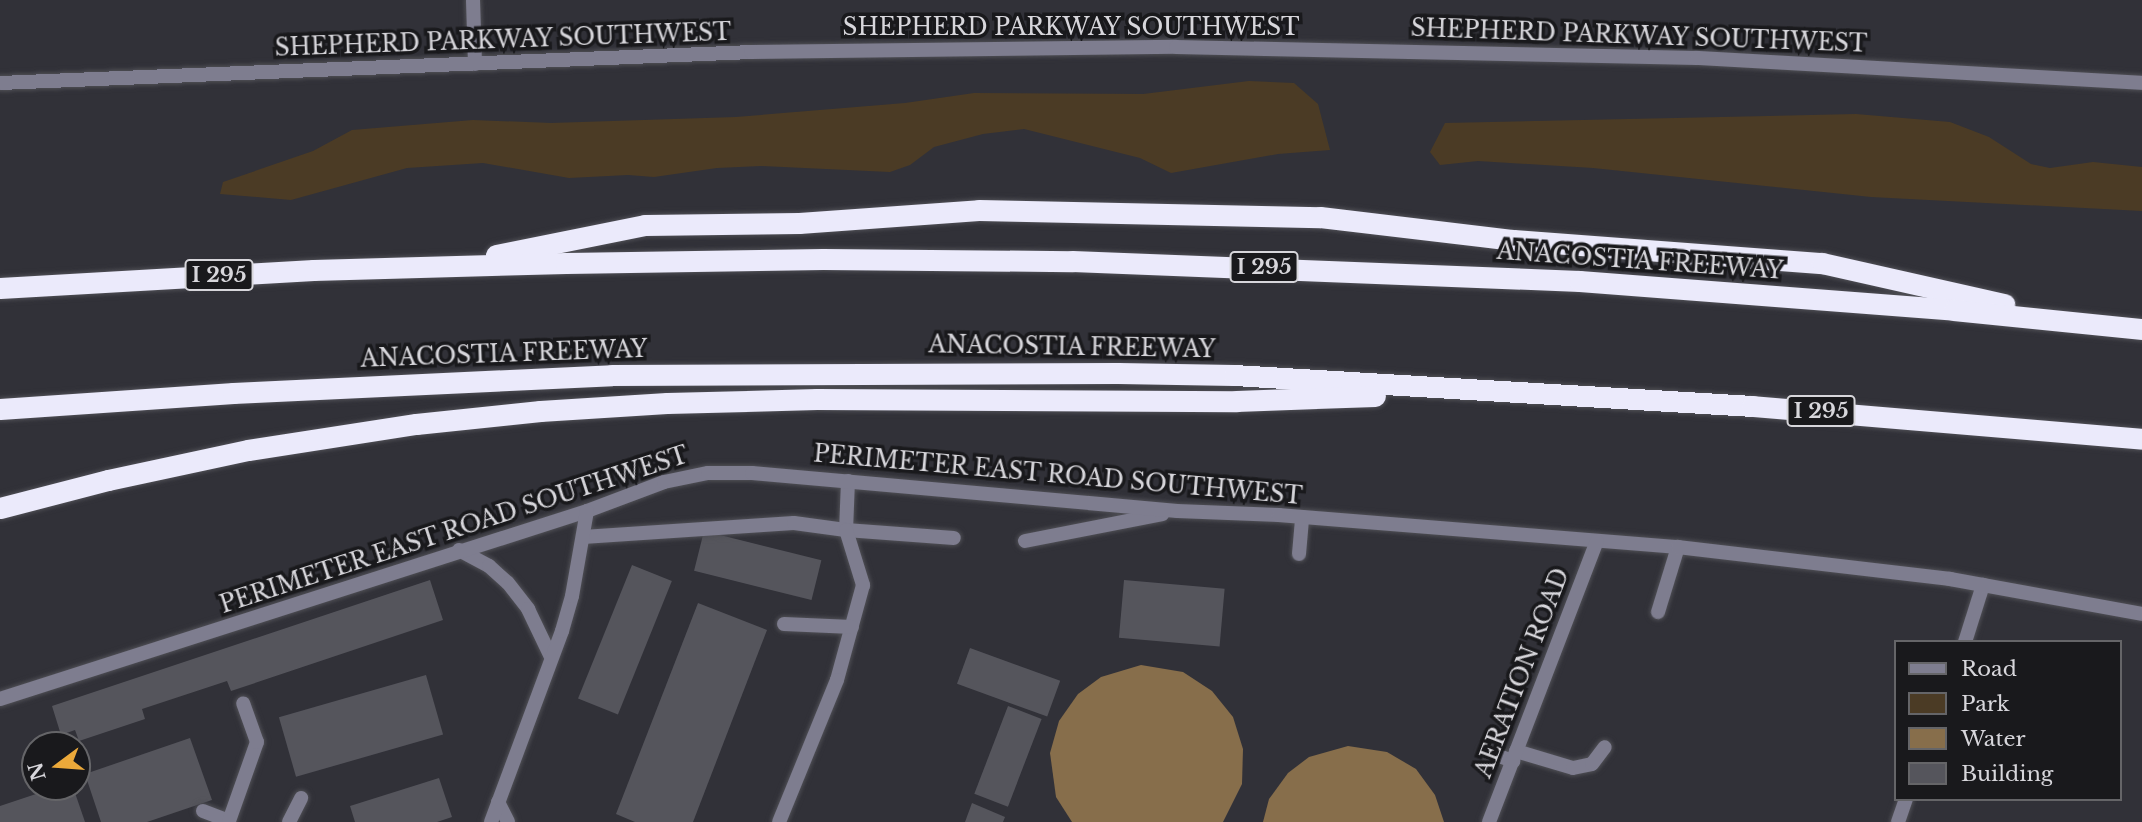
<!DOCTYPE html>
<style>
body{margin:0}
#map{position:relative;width:2142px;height:822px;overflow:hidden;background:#313138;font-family:"Libre Baskerville",serif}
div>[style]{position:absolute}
.green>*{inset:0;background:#4b3b25}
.water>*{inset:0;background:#876e4b}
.building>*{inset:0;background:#55555c;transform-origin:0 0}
.roads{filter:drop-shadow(0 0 2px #4f4f55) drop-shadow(0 0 2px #4f4f55)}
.service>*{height:14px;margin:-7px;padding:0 7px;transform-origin:7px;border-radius:7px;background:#7e7d8f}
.minor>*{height:14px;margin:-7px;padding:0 7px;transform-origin:7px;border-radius:7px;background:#7e7d8f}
.motorway>*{height:21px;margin:-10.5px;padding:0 10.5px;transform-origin:10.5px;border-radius:10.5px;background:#ebeafb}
span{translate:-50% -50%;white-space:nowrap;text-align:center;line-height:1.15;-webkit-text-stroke:7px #19191c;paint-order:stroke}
.shield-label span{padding:2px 5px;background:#19191c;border:2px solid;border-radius:5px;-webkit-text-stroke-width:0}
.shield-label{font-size:21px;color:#d7d6db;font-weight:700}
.street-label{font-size:23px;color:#d7d6db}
.legend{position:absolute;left:1894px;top:640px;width:228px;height:161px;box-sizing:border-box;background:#19191c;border:2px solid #656568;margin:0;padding:9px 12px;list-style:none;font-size:21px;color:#d7d6db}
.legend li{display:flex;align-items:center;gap:14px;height:35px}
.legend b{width:35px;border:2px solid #656568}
.north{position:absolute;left:21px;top:731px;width:70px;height:70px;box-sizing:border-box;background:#19191c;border:2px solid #656568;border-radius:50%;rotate:254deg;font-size:19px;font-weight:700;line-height:28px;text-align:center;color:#d7d6db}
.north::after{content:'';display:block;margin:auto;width:24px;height:32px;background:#eca93a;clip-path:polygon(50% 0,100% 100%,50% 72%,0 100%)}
</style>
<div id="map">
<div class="green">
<div style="clip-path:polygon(1249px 81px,1294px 83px,1318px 104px,1330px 150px,1278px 154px,1171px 173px,1140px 158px,1024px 129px,983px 134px,934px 147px,910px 165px,890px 172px,761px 166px,717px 168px,654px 177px,628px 175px,569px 178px,483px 163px,407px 168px,291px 200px,220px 194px,223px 182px,313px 151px,352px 130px,473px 120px,551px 123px,736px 117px,905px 103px,974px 93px,1143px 94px)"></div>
<div style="clip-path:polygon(1856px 114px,1950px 122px,1989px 137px,2031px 164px,2050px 168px,2093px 162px,2142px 167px,2142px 211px,1871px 197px,1593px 168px,1478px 161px,1440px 165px,1430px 152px,1445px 123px)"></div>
</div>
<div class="water">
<div style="clip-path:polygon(1141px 665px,1183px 672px,1212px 691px,1233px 717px,1243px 749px,1242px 784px,1223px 822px,1072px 822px,1056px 797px,1050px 753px,1059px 721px,1078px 694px,1101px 677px)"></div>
<div style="clip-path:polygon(1348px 746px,1387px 752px,1416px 769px,1435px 795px,1444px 822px,1263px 822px,1269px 799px,1288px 773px,1309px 757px)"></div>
</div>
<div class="building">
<div style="left:704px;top:531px;width:121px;height:41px;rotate:14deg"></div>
<div style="left:632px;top:565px;width:43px;height:144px;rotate:22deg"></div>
<div style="clip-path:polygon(430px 580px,443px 620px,231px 691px,227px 681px,142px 709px,145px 719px,79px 741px,75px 730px,61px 735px,52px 706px)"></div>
<div style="left:1124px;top:580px;width:101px;height:58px;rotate:5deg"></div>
<div style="clip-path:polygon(698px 603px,767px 630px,693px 822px,635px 822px,616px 814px)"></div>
<div style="left:970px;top:648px;width:96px;height:38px;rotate:20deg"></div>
<div style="left:426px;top:675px;width:62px;height:153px;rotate:74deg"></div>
<div style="left:1008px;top:706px;width:36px;height:94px;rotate:21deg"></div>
<div style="clip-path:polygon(190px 738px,212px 800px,147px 822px,101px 822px,85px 774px)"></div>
<div style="clip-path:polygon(439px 778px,452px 817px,437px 822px,355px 822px,350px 806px)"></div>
<div style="clip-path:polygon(57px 787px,73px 787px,85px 822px,0 822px,0 806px)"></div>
<div style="clip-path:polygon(972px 803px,1005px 817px,1003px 822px,965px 822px)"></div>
</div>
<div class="roads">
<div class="service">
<div style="left:473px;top:0;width:64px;rotate:88.2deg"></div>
<div style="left:848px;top:481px;width:49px;rotate:92.3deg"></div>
<div style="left:846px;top:530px;width:108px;rotate:4.2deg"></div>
<div style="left:583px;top:537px;width:211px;rotate:-3.8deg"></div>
<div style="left:794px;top:523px;width:52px;rotate:7.7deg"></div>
<div style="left:846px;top:530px;width:58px;rotate:72.8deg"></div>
<div style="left:863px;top:585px;width:98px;rotate:105.3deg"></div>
<div style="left:837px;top:680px;width:153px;rotate:112.2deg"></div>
<div style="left:1025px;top:541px;width:140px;rotate:-11.1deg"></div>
<div style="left:459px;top:550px;width:34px;rotate:28deg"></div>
<div style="left:489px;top:566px;width:25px;rotate:42deg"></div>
<div style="left:508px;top:583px;width:33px;rotate:52deg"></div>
<div style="left:528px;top:609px;width:53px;rotate:64.4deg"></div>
<div style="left:1299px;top:554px;width:37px;rotate:-85deg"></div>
<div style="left:1658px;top:612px;width:68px;rotate:-72.9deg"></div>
<div style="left:784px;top:624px;width:68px;rotate:2.5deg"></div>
<div style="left:1965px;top:642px;width:60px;rotate:-72.5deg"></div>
<div style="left:0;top:699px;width:616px;rotate:-17.76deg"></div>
<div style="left:587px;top:511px;width:82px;rotate:-20.6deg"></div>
<div style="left:664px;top:482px;width:45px;rotate:-11.6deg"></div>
<div style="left:708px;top:473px;width:44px"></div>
<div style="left:752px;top:473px;width:427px;rotate:5.1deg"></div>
<div style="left:1177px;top:511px;width:102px;rotate:2.2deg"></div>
<div style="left:1279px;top:515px;width:400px;rotate:4.6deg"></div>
<div style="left:1678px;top:547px;width:274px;rotate:6.7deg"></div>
<div style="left:1950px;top:579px;width:195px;rotate:10.3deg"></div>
<div style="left:1516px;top:751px;width:59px;rotate:16.6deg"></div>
<div style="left:1573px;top:768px;width:19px;rotate:-12deg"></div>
<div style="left:1592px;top:764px;width:21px;rotate:-53deg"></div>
<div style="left:1488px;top:752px;width:27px;rotate:20deg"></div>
<div style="left:498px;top:802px;width:22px;rotate:63deg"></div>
<div style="left:203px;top:811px;width:28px;rotate:21deg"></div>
<div style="left:229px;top:821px;width:84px;rotate:-70.5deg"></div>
<div style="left:257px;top:742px;width:41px;rotate:-109.7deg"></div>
<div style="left:289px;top:822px;width:27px;rotate:-63deg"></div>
<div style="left:491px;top:822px;width:204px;rotate:-69.6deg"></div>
<div style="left:562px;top:631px;width:36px;rotate:-74deg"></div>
<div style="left:572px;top:596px;width:86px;rotate:-80deg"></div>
<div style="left:1489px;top:822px;width:301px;rotate:-69deg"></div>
<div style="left:1898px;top:822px;width:24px;rotate:-71deg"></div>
</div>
<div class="minor">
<div style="left:0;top:83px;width:752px;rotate:-2.36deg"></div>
<div style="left:751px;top:52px;width:425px;rotate:-0.7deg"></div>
<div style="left:1176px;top:47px;width:521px;rotate:1.21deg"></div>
<div style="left:1697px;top:58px;width:446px;rotate:3.2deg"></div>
</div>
<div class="motorway">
<div style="left:496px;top:255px;width:152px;rotate:-11.4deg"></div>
<div style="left:645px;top:225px;width:154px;rotate:-0.7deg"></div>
<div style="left:799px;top:223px;width:180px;rotate:-4.1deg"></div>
<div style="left:979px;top:210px;width:341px;rotate:1.2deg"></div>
<div style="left:1320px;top:217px;width:195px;rotate:6.8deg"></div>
<div style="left:1514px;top:240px;width:309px;rotate:4.3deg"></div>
<div style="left:1822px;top:263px;width:187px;rotate:12.7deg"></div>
<div style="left:0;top:288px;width:314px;rotate:-3.3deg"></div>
<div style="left:313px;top:270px;width:253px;rotate:-1.6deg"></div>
<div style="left:566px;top:263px;width:257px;rotate:-0.9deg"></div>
<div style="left:823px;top:259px;width:249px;rotate:0.5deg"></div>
<div style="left:1072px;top:261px;width:508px;rotate:2.25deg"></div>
<div style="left:1580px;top:281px;width:375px;rotate:4.4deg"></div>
<div style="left:1954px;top:310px;width:189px;rotate:5.8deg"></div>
<div style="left:0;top:409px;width:234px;rotate:-3.9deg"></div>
<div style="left:233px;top:393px;width:379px;rotate:-2.7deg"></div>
<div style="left:612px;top:375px;width:506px;rotate:-0.23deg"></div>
<div style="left:1118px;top:373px;width:116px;rotate:1deg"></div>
<div style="left:1234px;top:375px;width:519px;rotate:3.42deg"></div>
<div style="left:1752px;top:406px;width:391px;rotate:4.8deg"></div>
<div style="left:0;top:508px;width:112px;rotate:-14.5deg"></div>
<div style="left:108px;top:480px;width:143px;rotate:-12.1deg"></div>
<div style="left:248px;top:450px;width:170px;rotate:-8.8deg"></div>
<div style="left:416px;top:424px;width:125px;rotate:-6deg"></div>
<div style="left:540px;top:411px;width:127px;rotate:-3.6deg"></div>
<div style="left:667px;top:403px;width:150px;rotate:-1.5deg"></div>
<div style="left:817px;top:399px;width:419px;rotate:0.3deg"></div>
<div style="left:1236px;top:401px;width:139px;rotate:-2.1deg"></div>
</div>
</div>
<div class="shield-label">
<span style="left:1264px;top:267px">I 295</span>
<span style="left:219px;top:275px">I 295</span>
<span style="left:1821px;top:411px">I 295</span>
</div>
<div class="street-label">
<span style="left:1071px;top:27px">SHEPHERD PARKWAY SOUTHWEST</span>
<span style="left:1639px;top:36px;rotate:2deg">SHEPHERD PARKWAY SOUTHWEST</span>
<span style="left:503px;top:40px;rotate:-2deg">SHEPHERD PARKWAY SOUTHWEST</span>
<span style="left:1640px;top:261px;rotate:4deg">ANACOSTIA FREEWAY</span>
<span style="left:1072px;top:347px;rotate:1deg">ANACOSTIA FREEWAY</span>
<span style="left:504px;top:354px;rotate:-2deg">ANACOSTIA FREEWAY</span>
<span style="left:1058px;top:475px;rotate:5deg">PERIMETER EAST ROAD SOUTHWEST</span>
<span style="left:454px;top:530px;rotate:-18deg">PERIMETER EAST ROAD SOUTHWEST</span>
<span style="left:1522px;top:673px;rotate:-69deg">AERATION ROAD</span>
</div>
<ul class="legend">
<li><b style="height:9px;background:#7e7d8f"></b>Road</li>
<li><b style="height:19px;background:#4b3b25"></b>Park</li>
<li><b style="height:19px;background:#876e4b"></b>Water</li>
<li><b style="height:19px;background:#55555c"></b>Building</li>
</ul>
<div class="north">N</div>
</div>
